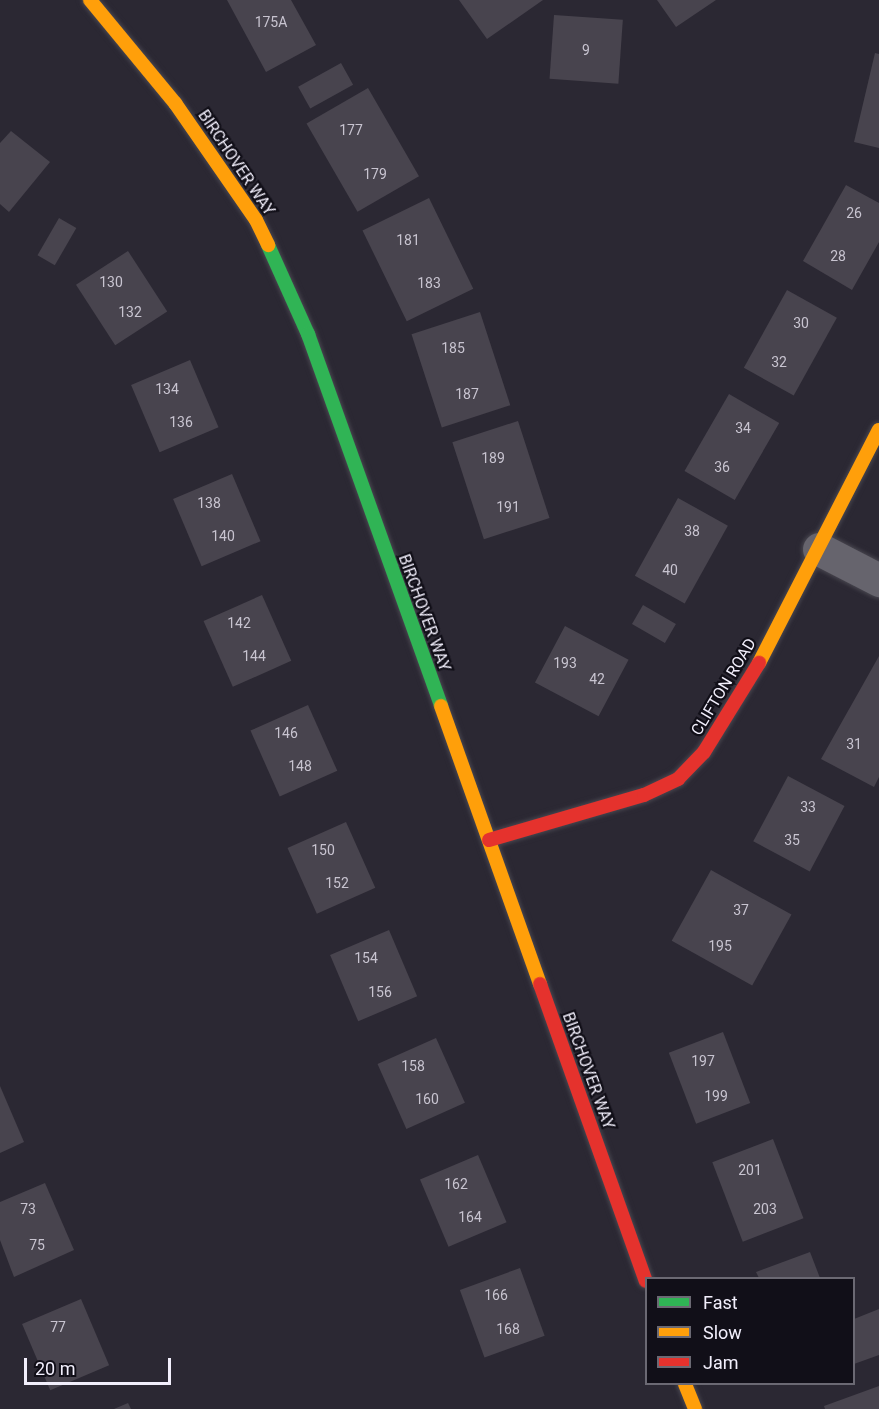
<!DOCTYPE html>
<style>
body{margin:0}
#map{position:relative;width:879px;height:1409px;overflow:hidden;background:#2b2833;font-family:Roboto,sans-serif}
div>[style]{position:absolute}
.building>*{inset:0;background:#48444e;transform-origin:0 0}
.roads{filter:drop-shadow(0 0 2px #48464f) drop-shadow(0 0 2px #48464f)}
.street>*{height:33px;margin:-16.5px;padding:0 16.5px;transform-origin:16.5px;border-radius:16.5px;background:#66646d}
.fast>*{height:14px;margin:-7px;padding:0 7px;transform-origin:7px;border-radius:7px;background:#30b455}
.slow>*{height:14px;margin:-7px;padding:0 7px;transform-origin:7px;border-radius:7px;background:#ff9f0a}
.jam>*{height:14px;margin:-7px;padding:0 7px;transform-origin:7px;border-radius:7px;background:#e5322d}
span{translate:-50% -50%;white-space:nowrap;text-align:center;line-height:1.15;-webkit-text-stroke:4.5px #110f18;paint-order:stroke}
.number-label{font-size:14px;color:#c8c4d0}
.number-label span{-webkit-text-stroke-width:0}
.street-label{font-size:16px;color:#f2effc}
.legend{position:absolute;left:645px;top:1277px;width:210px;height:108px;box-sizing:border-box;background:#110f18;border:2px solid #6b6973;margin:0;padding:8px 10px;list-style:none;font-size:18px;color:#f2effc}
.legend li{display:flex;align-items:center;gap:12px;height:30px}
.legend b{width:30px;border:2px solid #6b6973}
.scale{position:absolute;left:24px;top:1358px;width:147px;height:27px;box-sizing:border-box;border:3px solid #f2effc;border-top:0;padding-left:8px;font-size:18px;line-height:21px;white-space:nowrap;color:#f2effc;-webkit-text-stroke:4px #110f18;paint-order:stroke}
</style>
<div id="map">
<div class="building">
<div style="clip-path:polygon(227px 0,291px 0,316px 45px,266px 72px)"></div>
<div style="clip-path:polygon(459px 0,543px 0,487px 39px)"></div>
<div style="clip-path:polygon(657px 0,716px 0,676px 27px)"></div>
<div style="left:554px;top:15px;width:69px;height:64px;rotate:4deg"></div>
<div style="clip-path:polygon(875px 53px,879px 54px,879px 148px,854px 142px)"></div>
<div style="left:341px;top:63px;width:25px;height:49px;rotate:61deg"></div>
<div style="left:368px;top:88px;width:102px;height:71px;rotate:60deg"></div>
<div style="clip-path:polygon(11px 131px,50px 162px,9px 212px,0 204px,0 143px)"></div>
<div style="clip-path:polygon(846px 185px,879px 203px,879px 242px,852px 290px,803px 261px)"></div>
<div style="left:429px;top:198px;width:101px;height:74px;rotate:64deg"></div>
<div style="left:59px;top:218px;width:20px;height:43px;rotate:30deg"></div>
<div style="left:128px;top:251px;width:72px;height:62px;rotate:57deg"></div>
<div style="left:787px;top:290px;width:57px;height:89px;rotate:29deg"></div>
<div style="left:480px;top:312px;width:98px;height:72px;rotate:72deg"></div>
<div style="left:190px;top:360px;width:73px;height:64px;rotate:67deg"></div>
<div style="left:729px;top:394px;width:58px;height:89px;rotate:30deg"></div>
<div style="left:518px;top:421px;width:102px;height:69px;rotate:72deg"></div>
<div style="left:232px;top:474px;width:73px;height:64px;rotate:67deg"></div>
<div style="left:678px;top:498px;width:57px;height:89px;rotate:29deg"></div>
<div style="left:262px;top:595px;width:72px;height:64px;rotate:66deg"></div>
<div style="left:643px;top:605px;width:38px;height:22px;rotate:30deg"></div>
<div style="left:565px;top:626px;width:72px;height:64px;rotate:28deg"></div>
<div style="clip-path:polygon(879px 656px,879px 777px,874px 787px,821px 759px)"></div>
<div style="left:308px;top:705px;width:72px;height:63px;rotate:66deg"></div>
<div style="left:788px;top:776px;width:64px;height:74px;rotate:28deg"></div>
<div style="left:346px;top:822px;width:72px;height:64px;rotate:66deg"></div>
<div style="left:711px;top:870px;width:92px;height:81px;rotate:29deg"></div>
<div style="left:389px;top:930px;width:72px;height:64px;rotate:67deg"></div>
<div style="left:723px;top:1032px;width:76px;height:58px;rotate:69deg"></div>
<div style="left:436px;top:1038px;width:71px;height:64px;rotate:66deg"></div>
<div style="clip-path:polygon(0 1086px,24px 1142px,0 1153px)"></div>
<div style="left:773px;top:1139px;width:85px;height:65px;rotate:69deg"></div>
<div style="left:478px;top:1155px;width:73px;height:63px;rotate:67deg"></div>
<div style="clip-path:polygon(45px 1183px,74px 1250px,14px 1277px,0 1240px,0 1202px)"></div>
<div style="clip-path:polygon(810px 1252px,820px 1278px,759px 1278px,756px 1272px)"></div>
<div style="left:520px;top:1268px;width:72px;height:64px;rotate:70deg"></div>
<div style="left:81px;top:1299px;width:72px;height:64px;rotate:67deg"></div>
<div style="clip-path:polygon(879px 1309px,879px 1355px,854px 1364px,854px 1319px)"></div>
<div style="clip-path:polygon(879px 1386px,879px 1409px,825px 1409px,824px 1406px)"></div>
<div style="clip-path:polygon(128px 1403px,131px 1409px,114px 1409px)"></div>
</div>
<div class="roads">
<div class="street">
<div style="left:819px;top:549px;width:68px;rotate:27.3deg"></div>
</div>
<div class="fast">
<div style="left:268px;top:245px;width:98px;rotate:65.8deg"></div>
<div style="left:308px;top:334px;width:395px;rotate:70.3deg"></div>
</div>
<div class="slow">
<div style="left:90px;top:0;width:134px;rotate:50.5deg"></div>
<div style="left:175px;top:103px;width:142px;rotate:55.3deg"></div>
<div style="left:256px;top:220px;width:28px;rotate:64deg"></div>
<div style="left:759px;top:663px;width:262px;rotate:-62.8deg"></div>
<div style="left:441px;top:706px;width:295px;rotate:70.4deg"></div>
<div style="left:685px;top:1384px;width:27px;rotate:68deg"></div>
</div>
<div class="jam">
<div style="left:489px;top:840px;width:161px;rotate:-16.2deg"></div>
<div style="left:644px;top:795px;width:38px;rotate:-25deg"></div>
<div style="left:678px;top:779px;width:37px;rotate:-46deg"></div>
<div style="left:704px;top:752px;width:105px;rotate:-58.3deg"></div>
<div style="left:540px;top:984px;width:315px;rotate:70.4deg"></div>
</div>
</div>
<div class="number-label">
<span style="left:271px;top:22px">175A</span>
<span style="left:586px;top:50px">9</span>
<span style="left:351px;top:130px">177</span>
<span style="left:375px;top:174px">179</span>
<span style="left:854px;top:213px">26</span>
<span style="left:408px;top:240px">181</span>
<span style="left:838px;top:256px">28</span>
<span style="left:111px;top:282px">130</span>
<span style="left:429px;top:283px">183</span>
<span style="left:130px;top:312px">132</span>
<span style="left:801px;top:323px">30</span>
<span style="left:453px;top:348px">185</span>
<span style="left:779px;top:362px">32</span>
<span style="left:167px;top:389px">134</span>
<span style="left:467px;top:394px">187</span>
<span style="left:181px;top:422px">136</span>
<span style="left:743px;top:428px">34</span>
<span style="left:493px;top:458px">189</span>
<span style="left:722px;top:467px">36</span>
<span style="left:209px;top:503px">138</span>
<span style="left:508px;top:507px">191</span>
<span style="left:692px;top:531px">38</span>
<span style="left:223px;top:536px">140</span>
<span style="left:670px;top:570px">40</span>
<span style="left:239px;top:623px">142</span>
<span style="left:254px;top:656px">144</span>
<span style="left:565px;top:663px">193</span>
<span style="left:597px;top:679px">42</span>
<span style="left:286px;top:733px">146</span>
<span style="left:854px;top:744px">31</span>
<span style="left:300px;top:766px">148</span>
<span style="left:808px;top:807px">33</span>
<span style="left:792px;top:840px">35</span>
<span style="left:323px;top:850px">150</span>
<span style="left:337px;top:883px">152</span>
<span style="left:741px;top:910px">37</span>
<span style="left:720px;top:946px">195</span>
<span style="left:366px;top:958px">154</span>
<span style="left:380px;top:992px">156</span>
<span style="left:703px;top:1061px">197</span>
<span style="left:413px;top:1066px">158</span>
<span style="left:716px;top:1096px">199</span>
<span style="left:427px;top:1099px">160</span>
<span style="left:750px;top:1170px">201</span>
<span style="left:456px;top:1184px">162</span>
<span style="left:28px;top:1209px">73</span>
<span style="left:765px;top:1209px">203</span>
<span style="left:470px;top:1217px">164</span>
<span style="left:37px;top:1245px">75</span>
<span style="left:496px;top:1295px">166</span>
<span style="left:58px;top:1327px">77</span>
<span style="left:508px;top:1329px">168</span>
</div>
<div class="street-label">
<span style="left:236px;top:163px;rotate:56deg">BIRCHOVER WAY</span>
<span style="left:424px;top:613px;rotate:70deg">BIRCHOVER WAY</span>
<span style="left:724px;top:687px;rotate:-59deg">CLIFTON ROAD</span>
<span style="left:588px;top:1071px;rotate:70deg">BIRCHOVER WAY</span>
</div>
<ul class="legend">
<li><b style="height:8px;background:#30b455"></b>Fast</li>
<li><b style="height:8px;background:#ff9f0a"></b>Slow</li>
<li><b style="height:8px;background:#e5322d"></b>Jam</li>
</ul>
<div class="scale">20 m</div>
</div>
